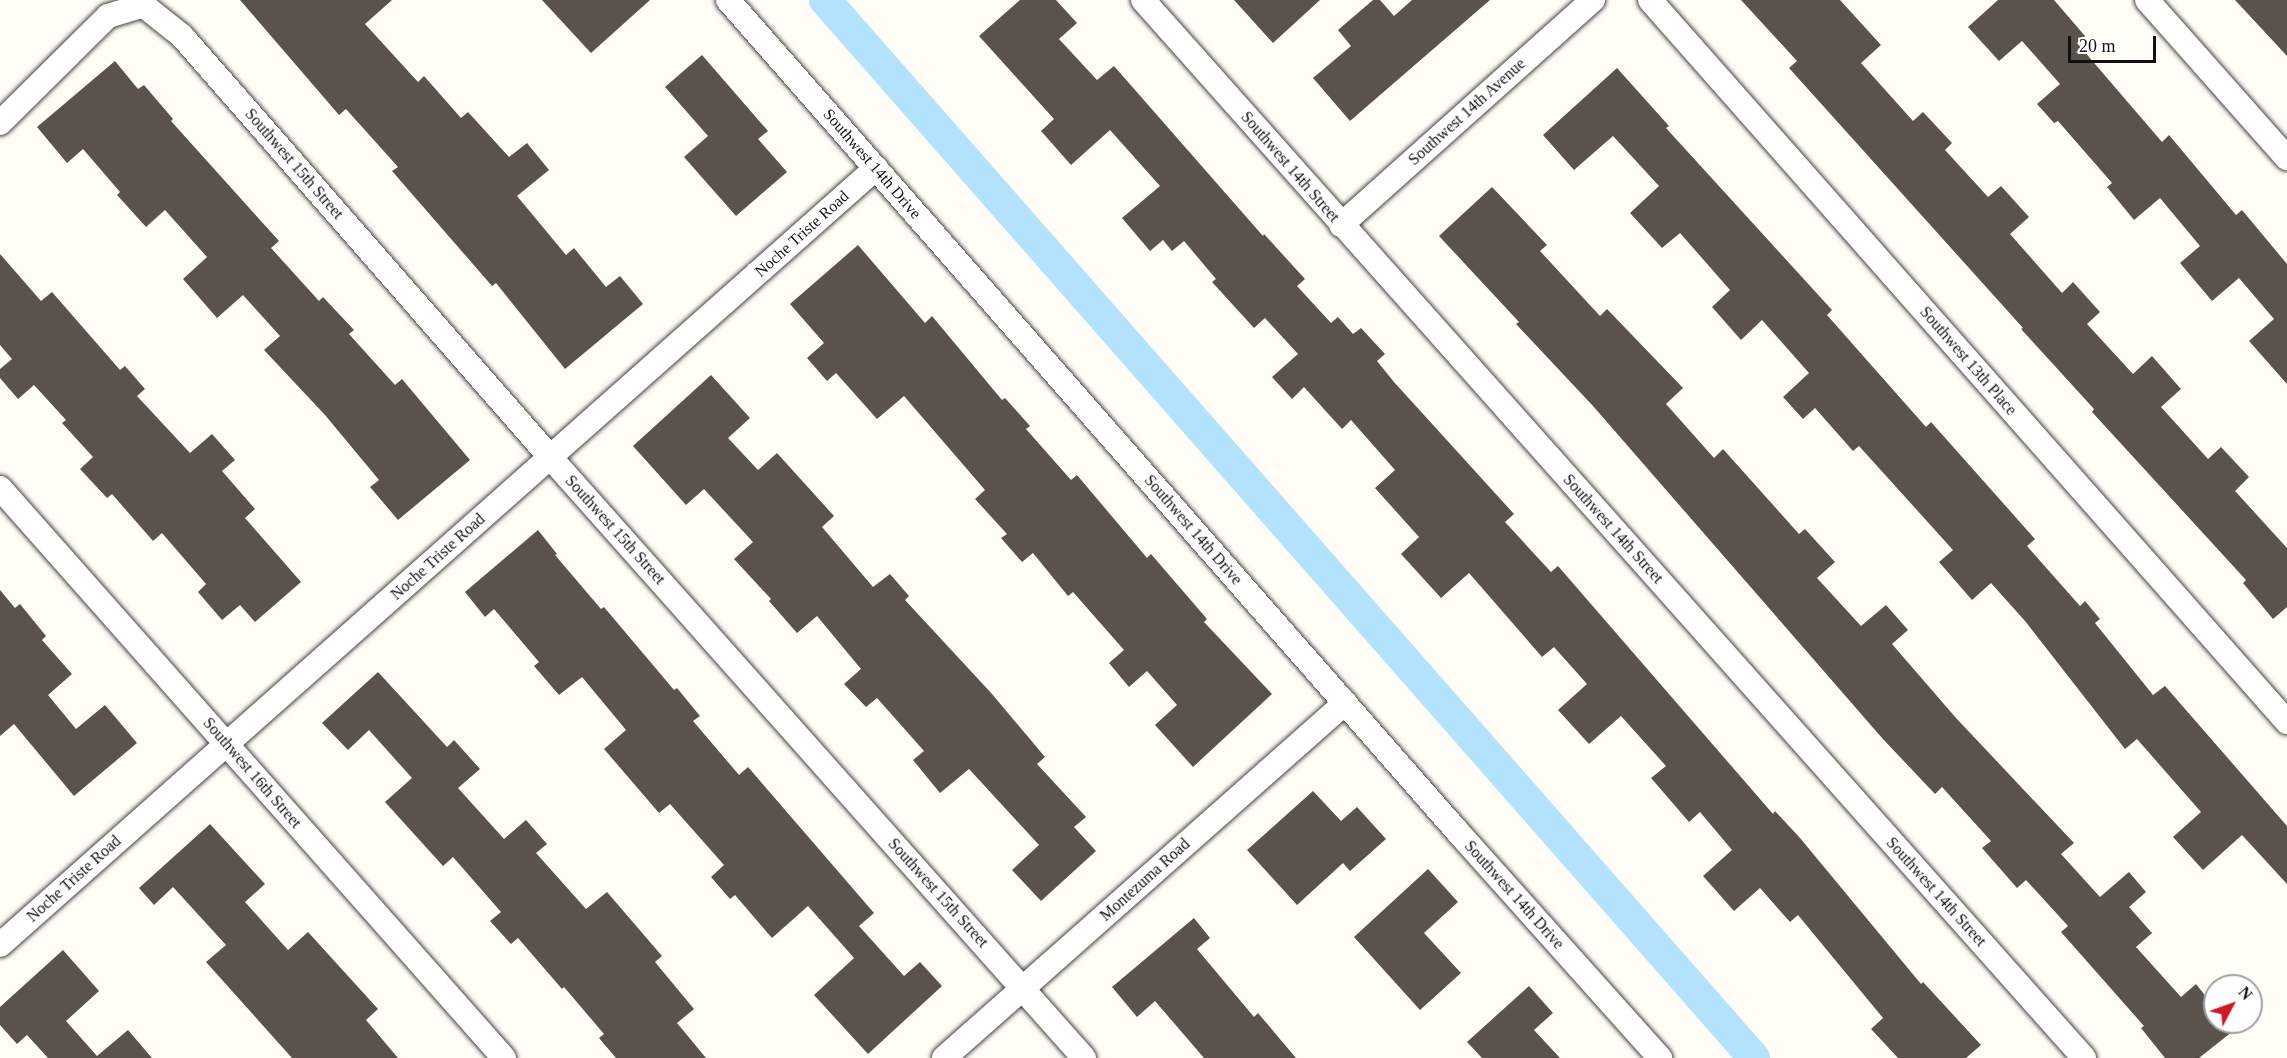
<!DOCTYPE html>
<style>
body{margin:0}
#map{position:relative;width:2287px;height:1058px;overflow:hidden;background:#fffdf5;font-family:Georgia,serif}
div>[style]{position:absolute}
.canal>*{height:32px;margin:-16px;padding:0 16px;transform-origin:16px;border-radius:16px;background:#b3e2fd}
.building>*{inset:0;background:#5b524c}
.roads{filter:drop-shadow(0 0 2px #444) drop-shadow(0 0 2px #444)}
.minor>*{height:24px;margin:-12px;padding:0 12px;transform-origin:12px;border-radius:12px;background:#fff}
span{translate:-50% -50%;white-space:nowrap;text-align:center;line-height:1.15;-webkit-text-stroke:6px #fff;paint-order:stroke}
.street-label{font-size:16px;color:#111}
.north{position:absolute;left:2203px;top:974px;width:60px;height:60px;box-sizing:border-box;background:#fff;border:2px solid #a0a0a0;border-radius:50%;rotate:49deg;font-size:16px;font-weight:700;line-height:24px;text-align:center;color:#111}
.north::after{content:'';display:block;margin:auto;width:21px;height:27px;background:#d41620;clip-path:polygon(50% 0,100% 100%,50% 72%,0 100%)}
.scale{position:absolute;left:2068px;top:36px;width:88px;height:27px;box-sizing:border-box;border:3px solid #111;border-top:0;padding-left:8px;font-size:18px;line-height:21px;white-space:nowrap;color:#111;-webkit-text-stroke:4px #fff;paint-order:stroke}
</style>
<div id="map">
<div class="canal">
<div style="left:825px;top:0;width:1408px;rotate:48.71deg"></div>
</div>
<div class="building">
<div style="clip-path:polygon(240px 0,392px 0,365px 24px,418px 82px,424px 76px,461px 118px,468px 112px,509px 157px,527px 143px,549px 170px,517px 196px,566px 255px,574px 248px,606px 287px,620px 276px,643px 304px,565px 369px,496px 283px,492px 286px,392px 171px,398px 167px,346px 109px,339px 115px)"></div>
<div style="clip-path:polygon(542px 0,650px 0,591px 53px)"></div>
<div style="clip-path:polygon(1020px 0,1056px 0,1077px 23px,1059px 39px,1097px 80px,1114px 66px,1263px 236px,1264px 234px,1305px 279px,1297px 286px,1331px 323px,1338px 317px,1353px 334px,1361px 328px,1385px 354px,1377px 361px,1394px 382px,1514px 514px,1505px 522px,1551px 572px,1558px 566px,1773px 814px,1775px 811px,1800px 838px,1921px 984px,1923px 982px,1981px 1045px,1966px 1058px,1898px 1058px,1871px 1029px,1883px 1018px,1798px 915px,1790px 922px,1760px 888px,1734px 911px,1703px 876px,1732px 850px,1700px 812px,1689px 822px,1651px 778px,1666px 766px,1621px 716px,1589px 744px,1558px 710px,1587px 684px,1554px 647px,1542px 657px,1469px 573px,1441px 598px,1401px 554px,1419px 537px,1375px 488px,1395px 470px,1351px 420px,1342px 429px,1304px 387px,1292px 399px,1272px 377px,1298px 354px,1265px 318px,1254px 328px,1212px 282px,1216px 279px,1184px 241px,1172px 251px,1163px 240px,1150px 251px,1122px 218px,1160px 186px,1110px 130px,1071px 165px,1041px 131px,1054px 119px,979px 36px)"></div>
<div style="clip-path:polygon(1234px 0,1320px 0,1273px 43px)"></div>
<div style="clip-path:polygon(1373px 0,1380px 0,1394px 16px,1412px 0,1490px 0,1350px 121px,1313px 78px,1351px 46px,1338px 30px)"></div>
<div style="clip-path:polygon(1741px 0,1840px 0,1881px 45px,1861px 63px,1913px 121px,1923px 112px,1952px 143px,1945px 150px,1988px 197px,2001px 186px,2029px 217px,2010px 234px,2062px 293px,2073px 282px,2100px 312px,2087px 324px,2133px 374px,2152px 356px,2181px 389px,2161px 407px,2208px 459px,2221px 447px,2249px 477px,2235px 491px,2287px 548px,2287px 607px,2273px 619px,2243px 583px,2246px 580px,2092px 412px,2094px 409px,2021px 329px,2023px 328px,1789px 68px,1797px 61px)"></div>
<div style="clip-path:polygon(1998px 0,2054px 0,2085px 36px,2077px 43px,2162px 142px,2169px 135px,2236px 215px,2242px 210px,2287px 264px,2287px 384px,2249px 341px,2274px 319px,2239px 278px,2212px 301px,2180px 263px,2200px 246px,2160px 198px,2134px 220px,2107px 187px,2112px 183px,2058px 121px,2054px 123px,2037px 104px,2060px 84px,2022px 41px,1999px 61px,1968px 27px)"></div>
<div style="clip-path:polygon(2235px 0,2287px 0,2287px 56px)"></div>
<div style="clip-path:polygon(702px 55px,768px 131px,758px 139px,787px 172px,736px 216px,684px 157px,708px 136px,665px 87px)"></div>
<div style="clip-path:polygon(115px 61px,138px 89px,144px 85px,173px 119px,171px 121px,279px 241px,271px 248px,319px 301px,323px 297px,354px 330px,349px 334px,395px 385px,402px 379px,470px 460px,398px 520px,370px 487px,379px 480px,325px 415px,264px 350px,280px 336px,243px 295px,217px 318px,183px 279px,207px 257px,165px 210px,146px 227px,117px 195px,120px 192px,83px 149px,67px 163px,37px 127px)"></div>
<div style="clip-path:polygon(1617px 68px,1669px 126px,1666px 128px,1832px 310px,1827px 315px,1872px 366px,1926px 427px,1931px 422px,2035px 539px,2027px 546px,2080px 606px,2085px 601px,2100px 619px,2095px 623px,2153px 695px,2165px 686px,2287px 826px,2287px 884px,2242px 835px,2203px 870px,2173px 837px,2201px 812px,2137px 739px,2125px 749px,2025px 621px,1991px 583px,1972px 600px,1939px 562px,1953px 550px,1859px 446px,1853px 451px,1815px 408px,1803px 419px,1783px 397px,1809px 373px,1762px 320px,1741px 340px,1712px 307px,1730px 290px,1680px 233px,1662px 248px,1630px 213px,1659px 186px,1613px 136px,1574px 170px,1543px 135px)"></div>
<div style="clip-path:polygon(1492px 187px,1547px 245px,1540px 251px,1600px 316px,1607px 309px,1683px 388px,1666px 404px,1714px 458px,1723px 449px,1799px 534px,1805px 529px,1835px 562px,1817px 578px,1861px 626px,1886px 605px,1908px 630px,1892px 644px,1956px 718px,2074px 843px,2061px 854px,2100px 897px,2129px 872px,2146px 892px,2129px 907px,2152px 933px,2136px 947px,2181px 997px,2196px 984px,2215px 1008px,2215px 1022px,2226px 1022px,2233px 1031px,2199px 1058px,2165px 1058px,2141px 1028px,2144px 1026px,2061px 932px,2068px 926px,2026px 880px,2017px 888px,1982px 848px,1991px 841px,1942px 787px,1935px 794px,1882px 738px,1593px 406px,1516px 324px,1519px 322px,1439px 236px)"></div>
<div style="clip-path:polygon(858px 245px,925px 323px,932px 316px,1002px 400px,1005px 398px,1030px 426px,1026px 429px,1071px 480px,1077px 475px,1147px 558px,1151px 554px,1176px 583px,1207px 619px,1204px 622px,1272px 694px,1193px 767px,1155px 725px,1177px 705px,1147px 671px,1129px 687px,1109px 663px,1124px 650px,1073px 592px,1068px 596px,1033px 553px,1022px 562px,1001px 538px,1007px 534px,975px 499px,985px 490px,904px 396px,877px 419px,836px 373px,827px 381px,807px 358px,824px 343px,790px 304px)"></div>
<div style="clip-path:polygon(0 254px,41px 301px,52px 292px,120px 370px,125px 366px,145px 389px,137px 396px,190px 453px,212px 434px,235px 460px,222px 471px,255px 509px,245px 518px,301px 582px,255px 622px,240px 605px,222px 620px,198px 592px,206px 584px,162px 533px,153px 541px,112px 494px,107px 498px,80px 469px,93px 457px,62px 423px,66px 420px,34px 385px,18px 399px,0 378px,0 369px,12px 359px,0 345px)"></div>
<div style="clip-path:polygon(711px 375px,750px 418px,728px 438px,758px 470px,777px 453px,834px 516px,822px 527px,873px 587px,890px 574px,909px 596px,905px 600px,992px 694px,1045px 757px,1037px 764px,1086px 817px,1074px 827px,1096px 851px,1041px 901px,1012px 870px,1039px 845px,969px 769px,940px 793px,913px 760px,924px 751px,877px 698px,866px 707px,844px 684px,861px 669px,817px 616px,797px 633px,769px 601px,771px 599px,734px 559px,753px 542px,704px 489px,686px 505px,633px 446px)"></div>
<div style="clip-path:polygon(538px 530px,557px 554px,555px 555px,601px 609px,604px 607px,674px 690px,677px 688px,700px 716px,693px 721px,739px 775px,748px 767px,874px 913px,859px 926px,904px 976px,920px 962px,942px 986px,868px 1054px,814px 995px,854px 958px,808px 906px,772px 938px,735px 895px,730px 899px,711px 877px,724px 865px,670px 804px,659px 813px,604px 749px,626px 730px,582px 677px,559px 695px,534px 666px,539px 662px,494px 609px,485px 617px,465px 592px)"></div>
<div style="clip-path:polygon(0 590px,15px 608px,20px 604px,46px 636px,42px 640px,72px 674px,48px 695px,76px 729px,105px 705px,137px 743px,74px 796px,14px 724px,0 736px)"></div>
<div style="clip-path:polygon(378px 672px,447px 747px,454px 740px,480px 769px,458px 788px,504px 839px,526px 820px,547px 844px,536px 853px,586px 909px,607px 892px,662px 956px,655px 962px,694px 1009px,677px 1023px,706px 1058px,616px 1058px,599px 1038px,604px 1034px,564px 987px,562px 989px,518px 938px,511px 944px,490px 921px,501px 912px,453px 857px,443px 866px,385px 802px,412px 778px,369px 730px,348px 750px,322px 723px)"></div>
<div style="clip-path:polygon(1313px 791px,1341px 821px,1357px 807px,1386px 839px,1350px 871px,1343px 863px,1297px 905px,1247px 850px)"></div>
<div style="clip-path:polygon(210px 824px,265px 884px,245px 902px,288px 950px,308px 932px,378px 1009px,366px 1020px,398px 1058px,292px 1058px,206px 962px,226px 945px,173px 887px,154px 905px,139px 888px)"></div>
<div style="clip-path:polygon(1428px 869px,1458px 902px,1424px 933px,1461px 973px,1420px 1010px,1354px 937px)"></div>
<div style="clip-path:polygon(1194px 918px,1210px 938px,1197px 949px,1254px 1017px,1258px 1013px,1296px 1058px,1204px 1058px,1155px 1001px,1137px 1017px,1112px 987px)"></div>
<div style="clip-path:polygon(63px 950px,99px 991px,66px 1021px,97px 1056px,128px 1030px,152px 1058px,48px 1058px,27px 1035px,17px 1044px,0 1025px,0 1007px)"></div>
<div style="clip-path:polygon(1529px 986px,1553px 1013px,1534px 1030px,1560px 1058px,1482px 1058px,1467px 1042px)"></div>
</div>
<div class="roads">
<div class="minor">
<div style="left:728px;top:0;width:1105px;rotate:48.74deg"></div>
<div style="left:1457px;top:831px;width:305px;rotate:48.2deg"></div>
<div style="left:1143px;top:0;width:1416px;rotate:48.35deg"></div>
<div style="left:1650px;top:0;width:963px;rotate:48.58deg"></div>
<div style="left:2147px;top:0;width:211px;rotate:48.5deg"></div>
<div style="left:0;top:123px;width:152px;rotate:-44.7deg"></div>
<div style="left:108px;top:16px;width:37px;rotate:-17deg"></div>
<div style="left:143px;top:5px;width:50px;rotate:38.5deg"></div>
<div style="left:182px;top:36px;width:559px;rotate:48.84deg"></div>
<div style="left:550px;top:457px;width:804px;rotate:48.38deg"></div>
<div style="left:1341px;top:225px;width:338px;rotate:-41.8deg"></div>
<div style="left:0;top:488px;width:761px;rotate:48.52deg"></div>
<div style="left:0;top:945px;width:1171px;rotate:-41.57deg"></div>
<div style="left:944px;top:1058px;width:536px;rotate:-41.52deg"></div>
</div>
</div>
<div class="street-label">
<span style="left:1467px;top:112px;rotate:-42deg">Southwest 14th Avenue</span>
<span style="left:294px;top:164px;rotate:49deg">Southwest 15th Street</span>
<span style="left:872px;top:164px;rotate:49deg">Southwest 14th Drive</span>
<span style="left:1290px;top:167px;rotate:49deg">Southwest 14th Street</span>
<span style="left:802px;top:234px;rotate:-42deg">Noche Triste Road</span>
<span style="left:1968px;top:361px;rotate:49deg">Southwest 13th Place</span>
<span style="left:1613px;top:529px;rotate:48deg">Southwest 14th Street</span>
<span style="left:615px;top:530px;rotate:48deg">Southwest 15th Street</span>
<span style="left:1193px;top:530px;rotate:49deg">Southwest 14th Drive</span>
<span style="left:438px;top:557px;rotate:-42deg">Noche Triste Road</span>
<span style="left:252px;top:773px;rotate:49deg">Southwest 16th Street</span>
<span style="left:74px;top:879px;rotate:-42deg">Noche Triste Road</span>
<span style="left:1145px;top:880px;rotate:-42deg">Montezuma Road</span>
<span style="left:1936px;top:892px;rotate:48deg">Southwest 14th Street</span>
<span style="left:938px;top:893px;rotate:48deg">Southwest 15th Street</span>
<span style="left:1514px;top:895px;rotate:48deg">Southwest 14th Drive</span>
</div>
<div class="north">N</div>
<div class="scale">20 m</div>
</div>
